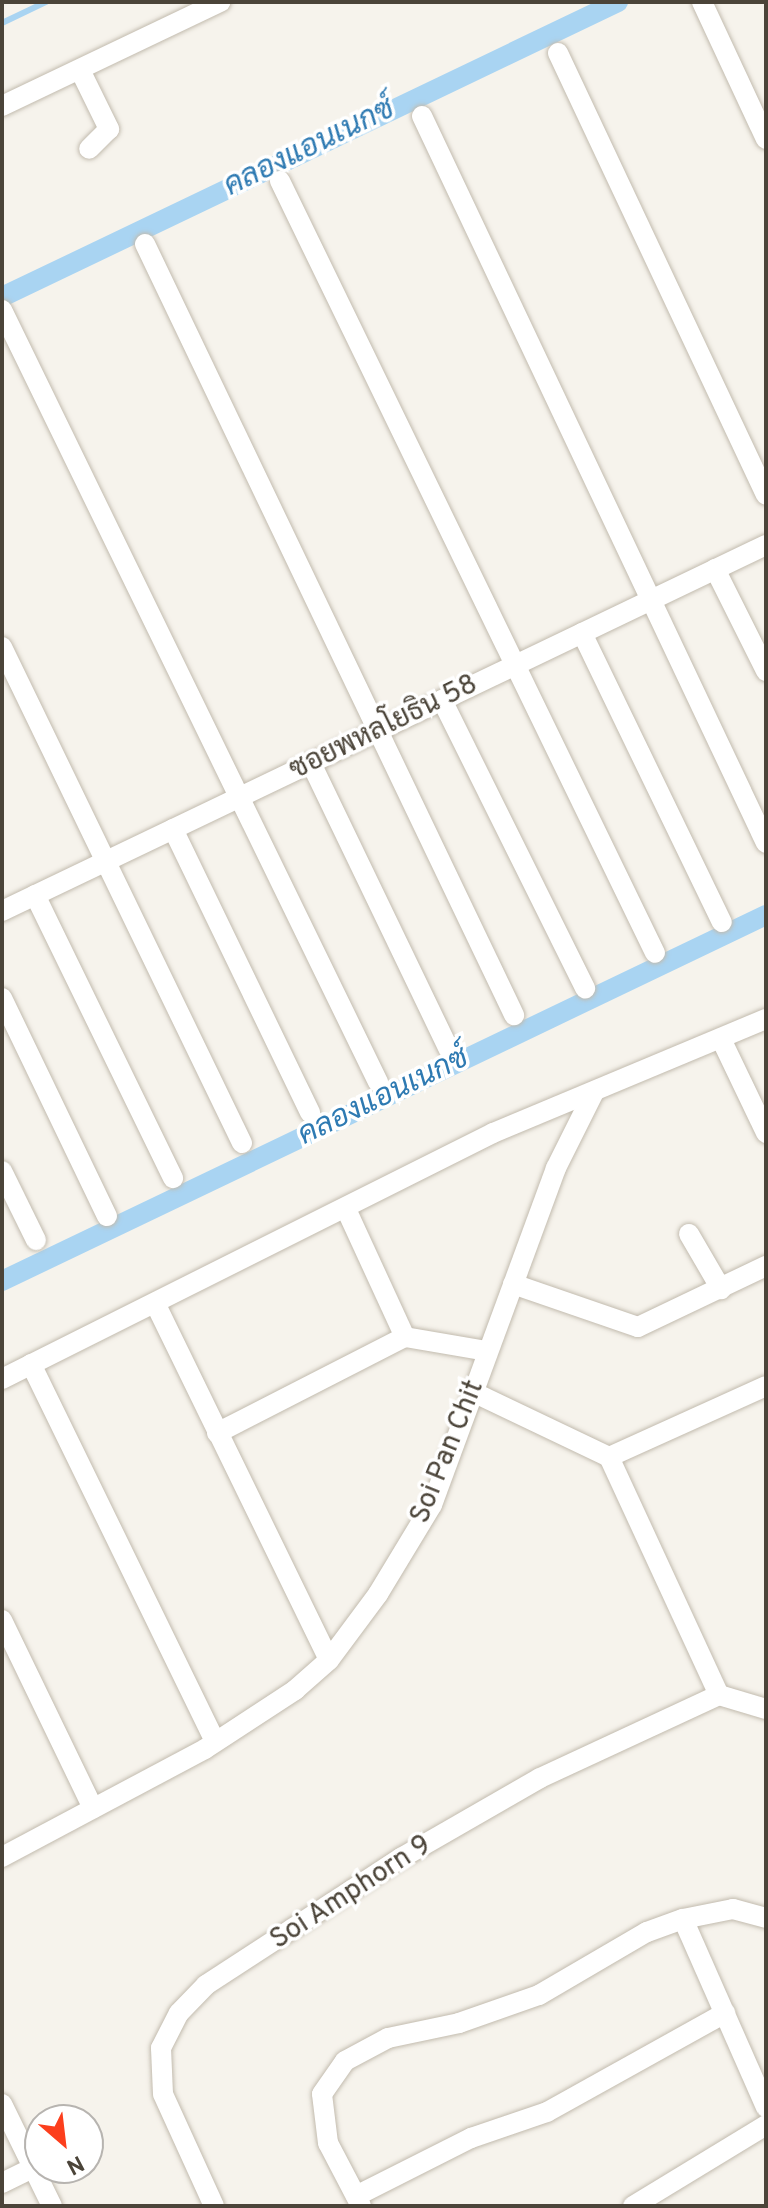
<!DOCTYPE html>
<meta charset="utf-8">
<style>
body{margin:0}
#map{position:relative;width:768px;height:2208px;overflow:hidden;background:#f6f3ec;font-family:Overpass,Sarabun,sans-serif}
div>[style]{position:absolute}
.stream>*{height:6px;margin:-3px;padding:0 3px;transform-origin:3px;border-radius:3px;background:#a9d4f2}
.canal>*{height:20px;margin:-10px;padding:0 10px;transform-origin:10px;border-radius:10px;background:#a9d4f2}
.roads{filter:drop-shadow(0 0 2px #c2bbae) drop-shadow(0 0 2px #c2bbae)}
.minor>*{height:20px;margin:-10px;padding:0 10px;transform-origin:10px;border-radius:10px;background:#fff}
span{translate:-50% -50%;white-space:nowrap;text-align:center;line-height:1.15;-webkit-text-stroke:7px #fff;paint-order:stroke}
.street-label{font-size:28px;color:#4b4439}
.water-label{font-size:30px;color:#2e7ab2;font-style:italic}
.frame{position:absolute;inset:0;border:4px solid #4b4439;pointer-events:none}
.north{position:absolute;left:24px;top:2104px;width:80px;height:80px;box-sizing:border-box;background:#fff;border:2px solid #b7b4b0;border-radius:50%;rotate:152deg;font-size:22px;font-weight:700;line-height:32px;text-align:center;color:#4b4439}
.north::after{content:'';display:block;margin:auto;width:28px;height:36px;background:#fc3f1d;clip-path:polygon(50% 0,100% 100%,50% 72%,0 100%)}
</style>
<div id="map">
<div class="stream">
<div style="left:2px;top:23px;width:49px;rotate:-25.5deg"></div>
</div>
<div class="canal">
<div style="left:2px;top:297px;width:683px;rotate:-25.59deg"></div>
<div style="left:2px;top:1281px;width:847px;rotate:-25.6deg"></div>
</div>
<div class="roads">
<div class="minor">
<div style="left:702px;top:2px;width:151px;rotate:65deg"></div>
<div style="left:558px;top:53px;width:488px;rotate:64.8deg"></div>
<div style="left:80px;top:70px;width:66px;rotate:63.8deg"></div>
<div style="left:109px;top:129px;width:28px;rotate:135deg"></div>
<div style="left:2px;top:106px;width:242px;rotate:-25.5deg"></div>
<div style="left:422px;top:116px;width:804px;rotate:64.68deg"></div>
<div style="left:280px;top:181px;width:858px;rotate:64.09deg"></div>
<div style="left:145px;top:244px;width:855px;rotate:64.42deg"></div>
<div style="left:2px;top:310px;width:859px;rotate:64.03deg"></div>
<div style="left:715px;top:569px;width:114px;rotate:63.4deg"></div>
<div style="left:582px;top:633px;width:321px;rotate:64.2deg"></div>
<div style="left:2px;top:647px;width:551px;rotate:64.18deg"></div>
<div style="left:442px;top:700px;width:322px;rotate:63.6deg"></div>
<div style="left:311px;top:763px;width:318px;rotate:64.3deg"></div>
<div style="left:173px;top:829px;width:315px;rotate:64.2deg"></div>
<div style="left:35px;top:895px;width:315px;rotate:64deg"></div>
<div style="left:2px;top:911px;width:847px;rotate:-25.6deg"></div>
<div style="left:2px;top:998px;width:242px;rotate:64.3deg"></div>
<div style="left:722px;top:1041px;width:102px;rotate:64.4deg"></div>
<div style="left:2px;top:1171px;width:77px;rotate:63.8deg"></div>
<div style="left:346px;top:1209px;width:141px;rotate:65.3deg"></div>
<div style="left:405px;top:1337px;width:83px;rotate:9.7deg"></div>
<div style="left:689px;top:1234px;width:64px;rotate:59.8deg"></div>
<div style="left:513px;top:1284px;width:132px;rotate:19deg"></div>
<div style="left:638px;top:1327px;width:142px;rotate:-25.5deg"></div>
<div style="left:155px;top:1303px;width:397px;rotate:64deg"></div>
<div style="left:31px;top:1364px;width:420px;rotate:64deg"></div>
<div style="left:2px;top:1379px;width:549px;rotate:-26.61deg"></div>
<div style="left:493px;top:1133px;width:296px;rotate:-22.7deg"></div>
<div style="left:475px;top:1393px;width:148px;rotate:25.5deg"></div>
<div style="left:609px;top:1457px;width:172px;rotate:-24.3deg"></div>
<div style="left:217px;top:1433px;width:211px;rotate:-27.1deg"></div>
<div style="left:609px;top:1457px;width:262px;rotate:65.2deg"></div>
<div style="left:2px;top:1620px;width:209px;rotate:64.2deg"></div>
<div style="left:719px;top:1695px;width:49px;rotate:16.6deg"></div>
<div style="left:2px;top:1857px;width:230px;rotate:-28deg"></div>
<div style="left:205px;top:1749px;width:108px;rotate:-33.2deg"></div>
<div style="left:295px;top:1690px;width:45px;rotate:-41.4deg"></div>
<div style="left:329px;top:1660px;width:82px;rotate:-53.4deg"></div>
<div style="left:378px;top:1594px;width:104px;rotate:-58.8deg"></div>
<div style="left:432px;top:1505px;width:359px;rotate:-69.8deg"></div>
<div style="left:556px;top:1168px;width:83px;rotate:-63.4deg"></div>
<div style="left:683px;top:1919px;width:206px;rotate:66.2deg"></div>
<div style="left:2px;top:2104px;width:114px;rotate:63.9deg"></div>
<div style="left:2px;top:2183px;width:34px;rotate:-26deg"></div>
<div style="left:356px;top:2196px;width:129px;rotate:-26.8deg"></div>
<div style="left:471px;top:2138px;width:80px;rotate:-18.9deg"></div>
<div style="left:547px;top:2112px;width:204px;rotate:-29.1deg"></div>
<div style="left:214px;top:2206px;width:123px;rotate:-114.5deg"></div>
<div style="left:163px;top:2094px;width:46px;rotate:-92.5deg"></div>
<div style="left:161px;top:2048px;width:39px;rotate:-63deg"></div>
<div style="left:179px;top:2013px;width:39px;rotate:-46deg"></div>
<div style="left:206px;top:1985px;width:233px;rotate:-33.1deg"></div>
<div style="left:401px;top:1858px;width:160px;rotate:-29.9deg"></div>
<div style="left:540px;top:1778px;width:197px;rotate:-24.9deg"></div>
<div style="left:361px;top:2206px;width:71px;rotate:-117.6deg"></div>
<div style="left:328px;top:2143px;width:49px;rotate:-97deg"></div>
<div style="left:322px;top:2094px;width:40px;rotate:-55.1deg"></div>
<div style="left:345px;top:2061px;width:49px;rotate:-28.1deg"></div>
<div style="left:388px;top:2038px;width:73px;rotate:-11.9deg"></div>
<div style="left:459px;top:2023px;width:85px;rotate:-19.3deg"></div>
<div style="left:539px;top:1995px;width:125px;rotate:-30.3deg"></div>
<div style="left:647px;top:1932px;width:38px;rotate:-20deg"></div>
<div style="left:683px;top:1919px;width:51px;rotate:-11.3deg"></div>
<div style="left:733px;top:1909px;width:34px;rotate:15deg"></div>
<div style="left:633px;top:2206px;width:156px;rotate:-31.3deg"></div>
</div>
</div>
<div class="street-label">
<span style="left:384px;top:728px;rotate:-26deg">ซอยพหลโยธิน 58</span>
<span style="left:448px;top:1452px;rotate:-68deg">Soi Pan Chit</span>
<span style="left:351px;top:1893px;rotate:-33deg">Soi Amphorn 9</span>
</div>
<div class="water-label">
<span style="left:310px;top:149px;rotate:-26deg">คลองแอนเนกซ์</span>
<span style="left:384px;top:1098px;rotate:-26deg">คลองแอนเนกซ์</span>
</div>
<div class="frame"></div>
<div class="north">N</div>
</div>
